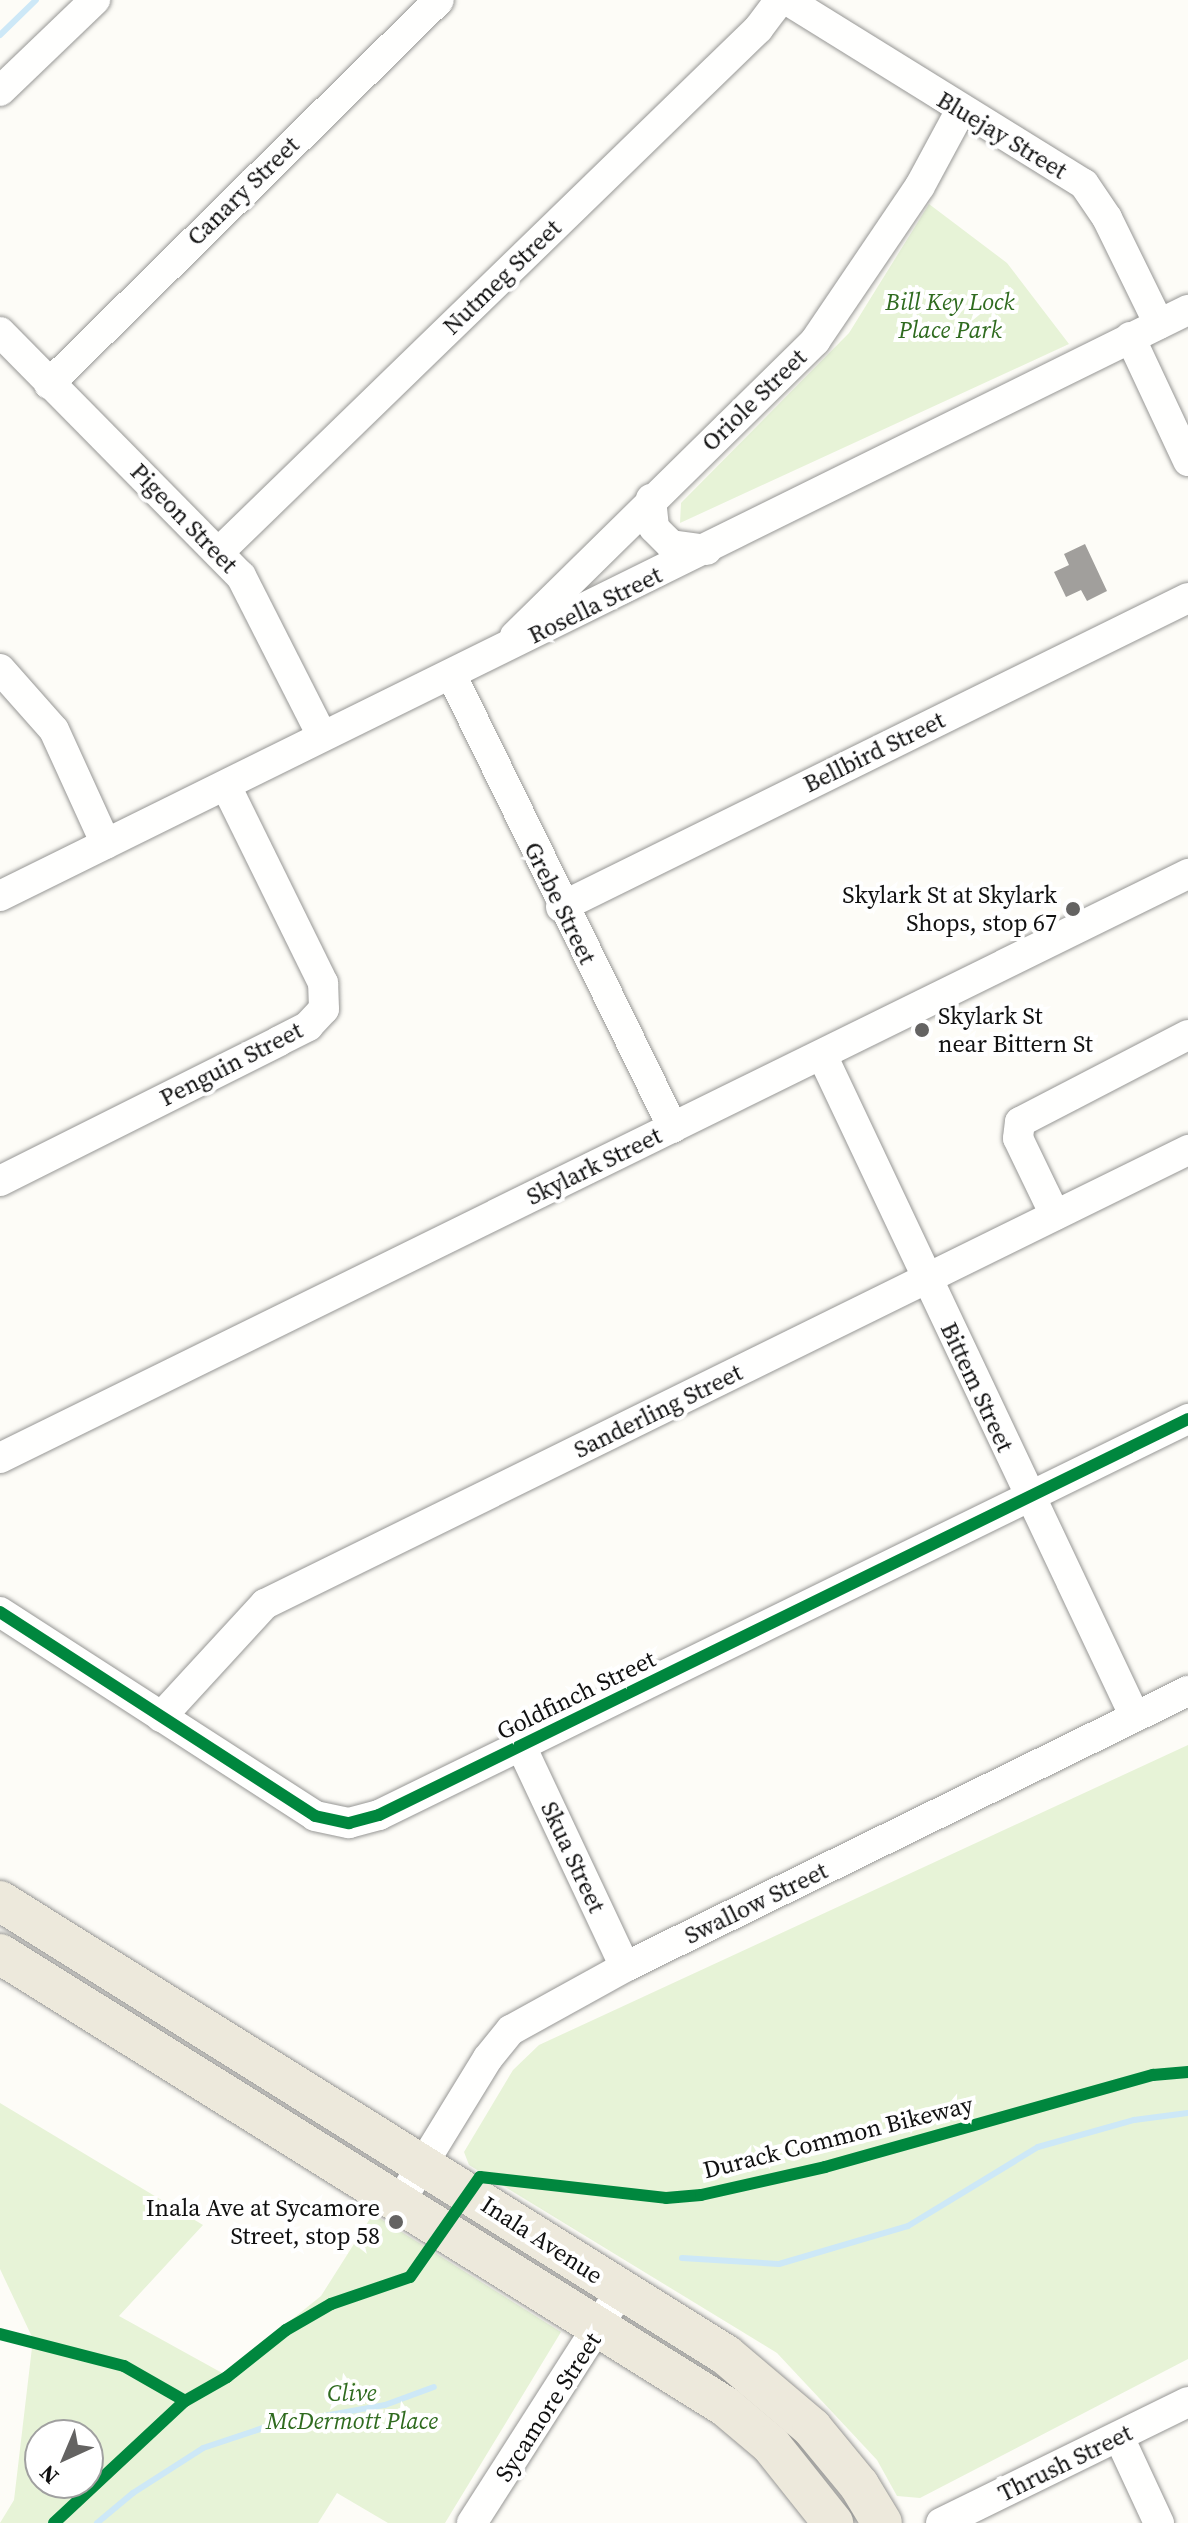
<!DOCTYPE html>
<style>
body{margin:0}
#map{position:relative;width:1188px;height:2523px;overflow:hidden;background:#fdfcf7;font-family:"Source Serif 4",serif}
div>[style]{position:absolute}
.green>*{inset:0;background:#e7f3d7}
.stream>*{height:6px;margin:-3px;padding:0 3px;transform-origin:3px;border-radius:3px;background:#cde8f7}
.building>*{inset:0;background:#a19f9c}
.roads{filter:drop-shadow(0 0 2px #979795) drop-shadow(0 0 2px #979795)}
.minor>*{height:30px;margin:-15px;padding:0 15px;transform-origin:15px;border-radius:15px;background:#fffffe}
.major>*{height:40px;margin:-20px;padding:0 20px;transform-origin:20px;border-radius:20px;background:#ede9dc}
.cycleway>*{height:12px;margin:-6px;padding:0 6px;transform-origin:6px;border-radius:6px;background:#00873e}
.dots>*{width:22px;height:22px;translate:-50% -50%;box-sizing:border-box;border:4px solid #fff;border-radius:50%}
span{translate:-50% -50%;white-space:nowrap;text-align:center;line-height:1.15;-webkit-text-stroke:8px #fff;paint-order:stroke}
.street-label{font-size:24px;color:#111}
.park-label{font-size:24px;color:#2f6b1f;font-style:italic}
.poi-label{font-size:24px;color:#111}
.right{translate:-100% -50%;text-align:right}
.left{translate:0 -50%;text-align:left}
.north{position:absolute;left:24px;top:2419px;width:80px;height:80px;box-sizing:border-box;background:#fff;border:2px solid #a0a0a0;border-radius:50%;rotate:224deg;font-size:22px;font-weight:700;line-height:32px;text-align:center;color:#111}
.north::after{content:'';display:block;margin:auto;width:28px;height:36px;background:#646362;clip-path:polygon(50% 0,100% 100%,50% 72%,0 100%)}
</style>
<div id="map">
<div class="green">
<div style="clip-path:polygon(929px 204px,1007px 263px,1069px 344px,680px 523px,681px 503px,849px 333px)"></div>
<div style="clip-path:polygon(1188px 1745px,1188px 2359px,920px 2498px,897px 2496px,877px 2460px,777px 2353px,469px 2165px,464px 2152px,513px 2070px,539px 2045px)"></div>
<div style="clip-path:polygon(evenodd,0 2103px,203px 2225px,119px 2316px,224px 2374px,321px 2296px,373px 2214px,561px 2332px,445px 2523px,388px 2523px,337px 2493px,318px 2523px,0 2523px,14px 2500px,33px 2339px,0 2269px,0 2103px,40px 2435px,88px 2435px,88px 2483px,40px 2483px,40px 2435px)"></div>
</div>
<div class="stream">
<div style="left:0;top:35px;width:50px;rotate:-44.2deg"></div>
<div style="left:682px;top:2258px;width:97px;rotate:3.5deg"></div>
<div style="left:779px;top:2264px;width:134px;rotate:-16.4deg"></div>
<div style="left:908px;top:2226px;width:152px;rotate:-31.3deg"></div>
<div style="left:1038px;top:2147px;width:100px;rotate:-15.7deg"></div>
<div style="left:1134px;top:2120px;width:54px;rotate:-7.4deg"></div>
<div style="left:97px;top:2523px;width:47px;rotate:-39.8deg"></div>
<div style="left:133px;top:2493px;width:83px;rotate:-32.7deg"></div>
<div style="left:203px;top:2448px;width:70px;rotate:-18.4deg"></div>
<div style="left:269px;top:2426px;width:118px;rotate:-10.3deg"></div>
<div style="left:385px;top:2405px;width:52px;rotate:-20.2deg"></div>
</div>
<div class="building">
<div style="clip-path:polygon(1085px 544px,1107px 591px,1087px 601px,1081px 590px,1066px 597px,1054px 572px,1069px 565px,1064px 554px)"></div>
</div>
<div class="roads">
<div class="minor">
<div style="left:787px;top:0;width:349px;rotate:31.8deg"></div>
<div style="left:1084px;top:184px;width:41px;rotate:55.9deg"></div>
<div style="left:1107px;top:218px;width:118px;rotate:63.9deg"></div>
<div style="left:0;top:91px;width:132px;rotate:-43.8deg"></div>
<div style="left:0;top:332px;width:343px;rotate:45.4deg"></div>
<div style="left:241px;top:576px;width:179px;rotate:63.1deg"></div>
<div style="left:1130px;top:337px;width:137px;rotate:64.9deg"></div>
<div style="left:49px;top:384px;width:547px;rotate:-44.56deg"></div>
<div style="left:651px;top:499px;width:29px;rotate:84deg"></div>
<div style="left:654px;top:528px;width:24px;rotate:45deg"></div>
<div style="left:671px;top:545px;width:36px;rotate:8deg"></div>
<div style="left:220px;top:551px;width:750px;rotate:-44.14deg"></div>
<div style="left:758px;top:29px;width:36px;rotate:-53deg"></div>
<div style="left:515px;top:636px;width:421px;rotate:-44.5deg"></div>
<div style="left:815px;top:341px;width:187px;rotate:-55.9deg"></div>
<div style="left:920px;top:186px;width:86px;rotate:-61.7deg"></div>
<div style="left:0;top:669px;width:81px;rotate:48.5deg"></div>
<div style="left:54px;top:730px;width:125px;rotate:65.5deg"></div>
<div style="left:452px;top:676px;width:503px;rotate:63.94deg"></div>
<div style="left:0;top:896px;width:1325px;rotate:-26.26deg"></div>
<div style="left:561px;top:907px;width:699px;rotate:-26.24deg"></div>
<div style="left:822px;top:1055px;width:732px;rotate:64.69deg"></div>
<div style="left:0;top:1181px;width:312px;rotate:-26.6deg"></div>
<div style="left:279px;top:1041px;width:33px;rotate:-27deg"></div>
<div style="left:308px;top:1026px;width:23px;rotate:-47deg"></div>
<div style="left:324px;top:1009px;width:26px;rotate:-92deg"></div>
<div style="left:323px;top:983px;width:220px;rotate:-116.2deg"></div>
<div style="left:1055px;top:1215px;width:85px;rotate:-115.7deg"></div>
<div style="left:1018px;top:1138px;width:16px;rotate:-83deg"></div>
<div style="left:1020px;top:1122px;width:189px;rotate:-27.4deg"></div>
<div style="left:0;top:1458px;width:1324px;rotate:-26.18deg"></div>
<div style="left:0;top:1612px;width:375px;rotate:32.9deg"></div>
<div style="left:315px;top:1816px;width:35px;rotate:12deg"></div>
<div style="left:349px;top:1823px;width:31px;rotate:-15deg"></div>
<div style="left:379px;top:1815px;width:901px;rotate:-26.08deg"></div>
<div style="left:161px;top:1717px;width:154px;rotate:-47.4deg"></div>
<div style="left:265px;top:1604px;width:1029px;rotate:-26.19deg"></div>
<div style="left:521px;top:1746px;width:244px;rotate:64.8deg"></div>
<div style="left:399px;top:2203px;width:170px;rotate:-58.5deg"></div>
<div style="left:488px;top:2058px;width:36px;rotate:-51deg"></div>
<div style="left:511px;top:2030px;width:130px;rotate:-28.9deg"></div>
<div style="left:625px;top:1967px;width:627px;rotate:-26.12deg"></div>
<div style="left:1119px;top:2437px;width:95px;rotate:65.1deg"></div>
<div style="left:472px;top:2523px;width:277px;rotate:-57.4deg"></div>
<div style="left:941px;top:2523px;width:275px;rotate:-26.1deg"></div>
</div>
<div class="major">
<div style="left:0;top:1901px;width:856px;rotate:32.02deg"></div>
<div style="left:726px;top:2355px;width:113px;rotate:40.3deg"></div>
<div style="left:812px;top:2428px;width:74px;rotate:50.5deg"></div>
<div style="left:859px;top:2485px;width:44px;rotate:58.8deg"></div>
<div style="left:0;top:1954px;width:856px;rotate:31.96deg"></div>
<div style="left:726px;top:2407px;width:59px;rotate:40.2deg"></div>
<div style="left:771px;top:2445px;width:100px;rotate:51.5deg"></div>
</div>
</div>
<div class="cycleway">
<div style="left:0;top:1612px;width:375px;rotate:32.9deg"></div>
<div style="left:315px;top:1816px;width:35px;rotate:12deg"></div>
<div style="left:349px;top:1823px;width:31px;rotate:-15deg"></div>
<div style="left:379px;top:1815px;width:901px;rotate:-26.08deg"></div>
<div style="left:0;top:2334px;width:128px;rotate:14.5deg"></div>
<div style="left:124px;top:2366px;width:70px;rotate:29.8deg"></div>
<div style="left:54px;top:2523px;width:179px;rotate:-43deg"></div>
<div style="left:185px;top:2401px;width:48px;rotate:-29.7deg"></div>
<div style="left:227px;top:2377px;width:75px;rotate:-38.5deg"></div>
<div style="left:286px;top:2330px;width:52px;rotate:-30deg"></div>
<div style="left:331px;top:2304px;width:83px;rotate:-18.9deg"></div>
<div style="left:410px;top:2277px;width:122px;rotate:-55deg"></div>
<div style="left:480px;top:2177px;width:187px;rotate:6.4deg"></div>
<div style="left:666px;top:2198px;width:35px;rotate:-5deg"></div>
<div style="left:701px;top:2195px;width:127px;rotate:-12.7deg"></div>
<div style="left:825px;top:2167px;width:341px;rotate:-15.7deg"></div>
<div style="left:1153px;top:2075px;width:35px;rotate:-5deg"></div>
</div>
<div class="dots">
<div style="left:1073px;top:909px;background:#646362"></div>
<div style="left:922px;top:1030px;background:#646362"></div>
<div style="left:396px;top:2222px;background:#646362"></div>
</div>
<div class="street-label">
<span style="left:1002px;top:135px;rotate:31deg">Bluejay Street</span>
<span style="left:243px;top:191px;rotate:-44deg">Canary Street</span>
<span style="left:502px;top:277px;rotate:-44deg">Nutmeg Street</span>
<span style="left:754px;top:400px;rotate:-44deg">Oriole Street</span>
<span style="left:184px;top:518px;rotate:46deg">Pigeon Street</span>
<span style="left:595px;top:605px;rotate:-26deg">Rosella Street</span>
<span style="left:874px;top:752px;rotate:-26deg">Bellbird Street</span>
<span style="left:560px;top:903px;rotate:64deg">Grebe Street</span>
<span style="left:231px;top:1064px;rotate:-27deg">Penguin Street</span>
<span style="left:594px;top:1166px;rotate:-26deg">Skylark Street</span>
<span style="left:977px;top:1387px;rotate:65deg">Bittem Street</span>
<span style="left:658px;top:1411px;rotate:-26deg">Sanderling Street</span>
<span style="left:576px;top:1695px;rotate:-26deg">Goldfinch Street</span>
<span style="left:573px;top:1857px;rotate:65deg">Skua Street</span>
<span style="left:756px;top:1903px;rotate:-26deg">Swallow Street</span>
<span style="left:838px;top:2137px;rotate:-14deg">Durack Common Bikeway</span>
<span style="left:542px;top:2240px;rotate:33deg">Inala Avenue</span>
<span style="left:548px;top:2407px;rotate:-57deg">Sycamore Street</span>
<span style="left:1065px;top:2463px;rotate:-26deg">Thrush Street</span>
</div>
<div class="park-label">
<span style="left:950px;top:316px">Bill Key Lock<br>Place Park</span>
<span style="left:352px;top:2407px">Clive<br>McDermott Place</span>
</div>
<div class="poi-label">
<span class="right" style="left:1057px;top:909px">Skylark St at Skylark<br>Shops, stop 67</span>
<span class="left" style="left:938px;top:1030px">Skylark St<br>near Bittern St</span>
<span class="right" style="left:380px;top:2222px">Inala Ave at Sycamore<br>Street, stop 58</span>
</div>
<div class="north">N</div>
</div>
